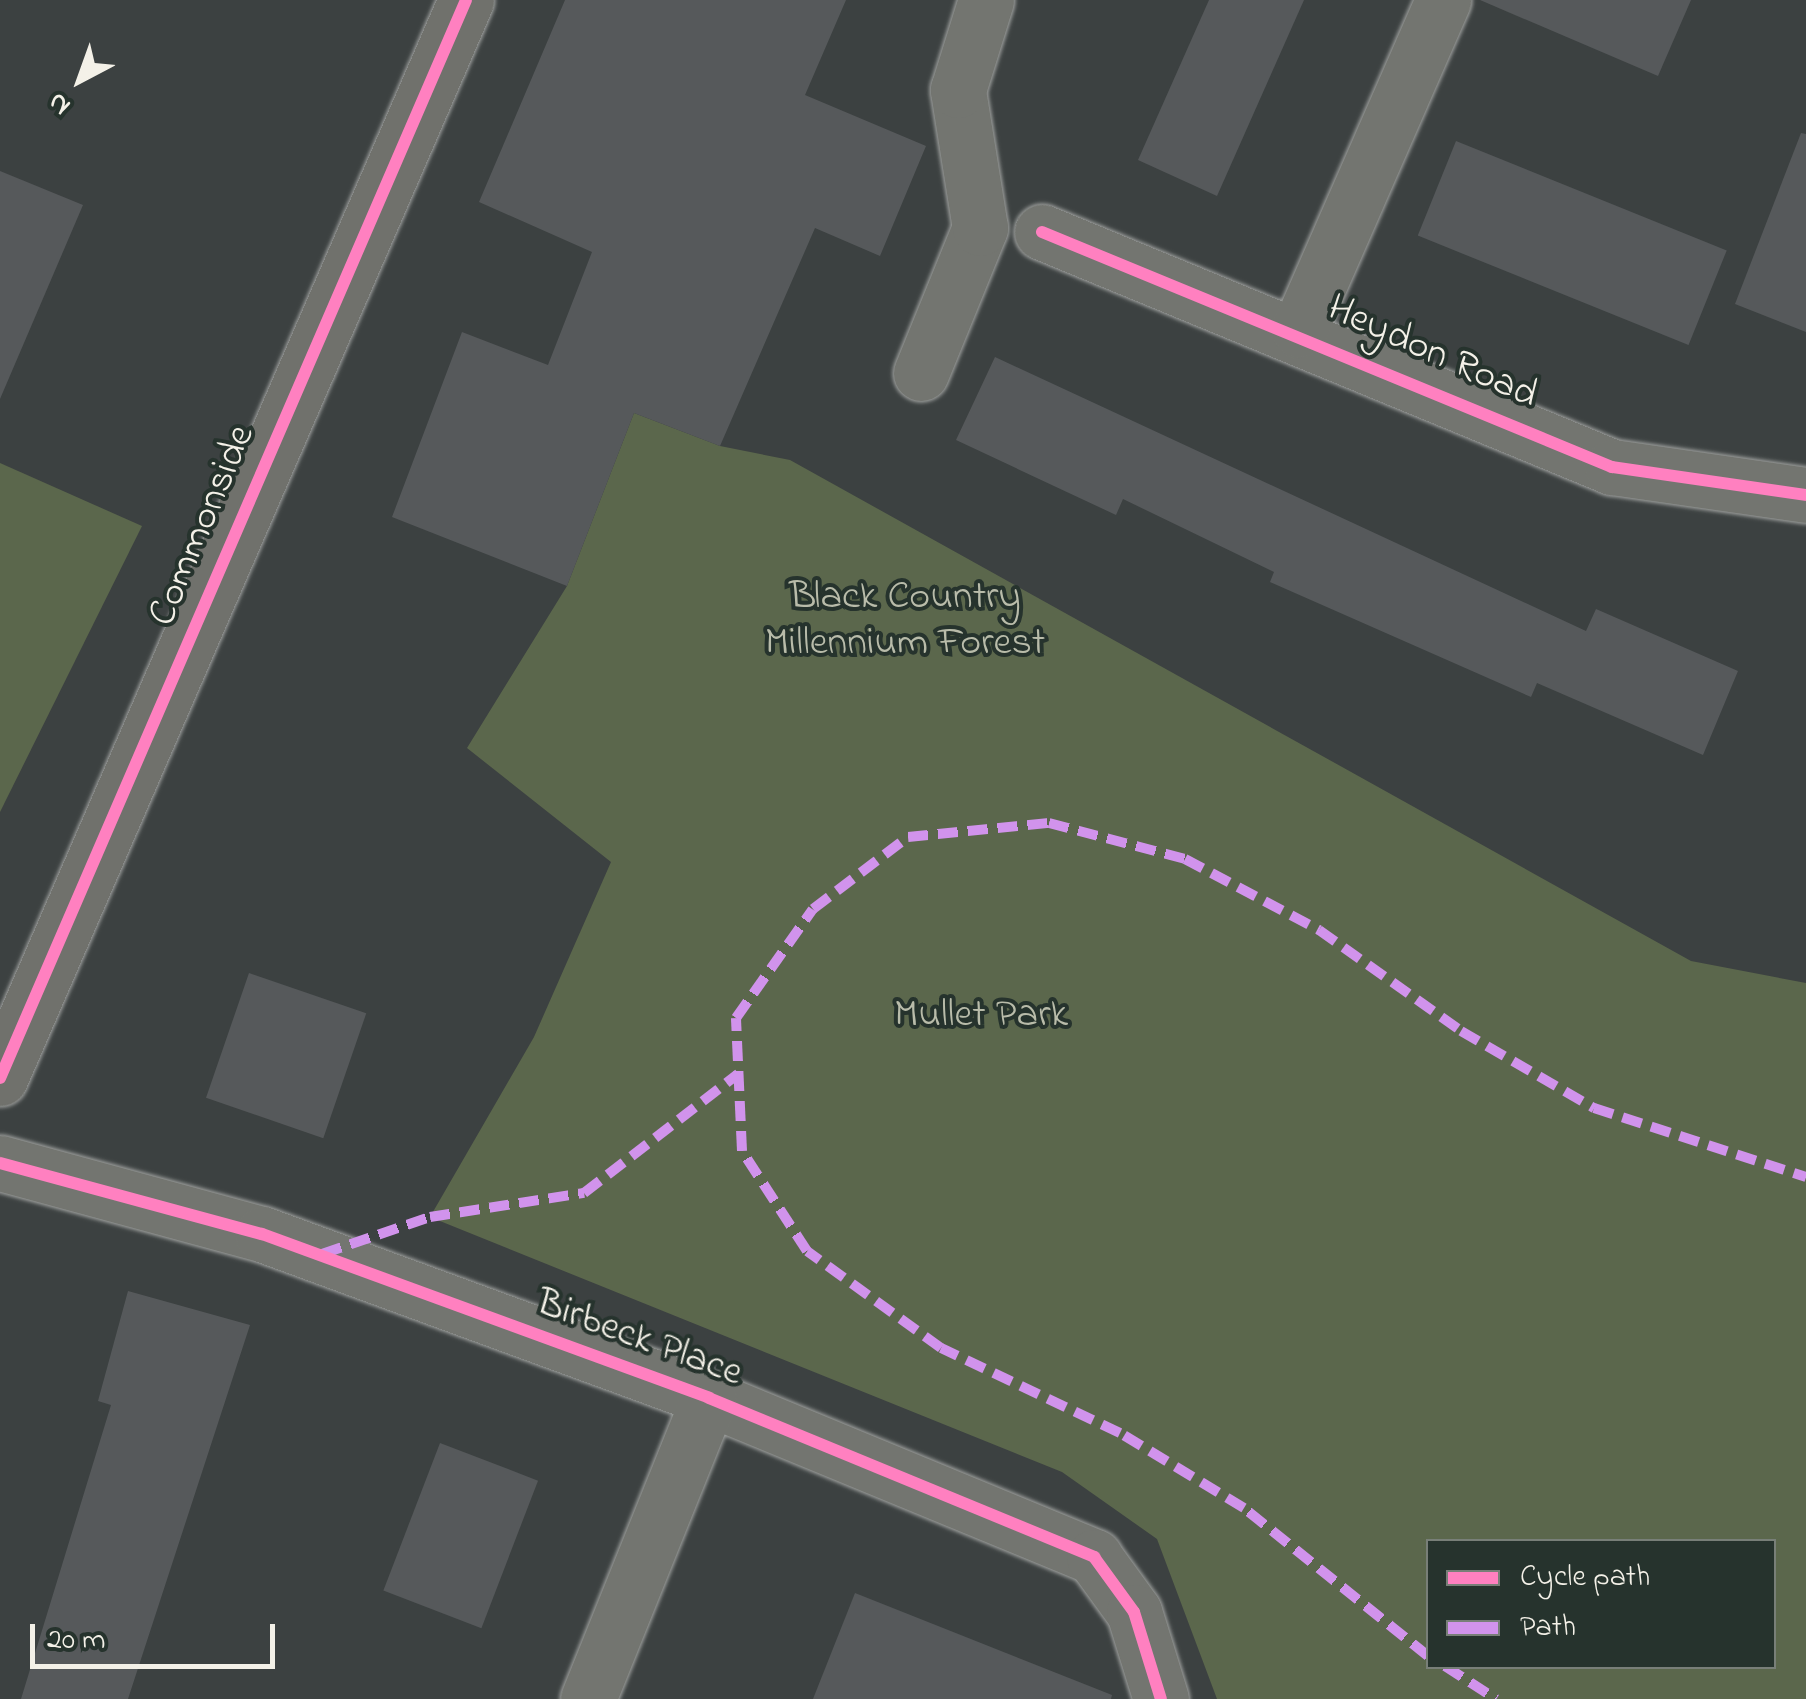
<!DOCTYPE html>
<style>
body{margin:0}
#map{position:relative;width:1806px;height:1699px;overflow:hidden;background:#3c4141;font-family:"Indie Flower",sans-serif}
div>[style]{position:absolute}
.green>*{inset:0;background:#5b674c}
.building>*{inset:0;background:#56595b;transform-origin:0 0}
.roads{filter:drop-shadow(0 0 2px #9fa19f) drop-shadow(0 0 2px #9fa19f)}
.minor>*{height:55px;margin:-27.5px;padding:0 27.5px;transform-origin:27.5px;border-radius:27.5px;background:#737570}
.major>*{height:55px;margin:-27.5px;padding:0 27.5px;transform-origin:27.5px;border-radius:27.5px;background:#70716c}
.quiet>*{height:10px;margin-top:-5px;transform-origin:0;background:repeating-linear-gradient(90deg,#d193ec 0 20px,transparent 0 30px)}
.cycleway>*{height:12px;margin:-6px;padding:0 6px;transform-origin:6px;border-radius:6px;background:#ff80c0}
span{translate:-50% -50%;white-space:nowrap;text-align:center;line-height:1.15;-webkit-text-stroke:8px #26332d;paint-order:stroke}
.street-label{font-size:40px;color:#f4f1e8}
.park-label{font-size:40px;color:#b9bcaa}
.legend{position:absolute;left:1426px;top:1539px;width:350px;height:130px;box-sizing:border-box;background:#26332d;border:2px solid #787f78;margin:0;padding:12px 18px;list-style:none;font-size:30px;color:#f4f1e8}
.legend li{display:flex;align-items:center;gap:20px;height:50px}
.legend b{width:50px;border:2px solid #787f78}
.north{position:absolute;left:30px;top:30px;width:100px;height:100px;-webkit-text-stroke:8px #26332d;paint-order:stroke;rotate:221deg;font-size:28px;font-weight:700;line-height:40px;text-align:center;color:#f4f1e8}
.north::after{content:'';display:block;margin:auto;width:35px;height:45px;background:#f4f1e8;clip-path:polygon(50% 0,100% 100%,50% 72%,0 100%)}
.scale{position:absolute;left:30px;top:1624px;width:245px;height:45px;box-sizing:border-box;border:5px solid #f4f1e8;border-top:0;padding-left:12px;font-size:30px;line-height:35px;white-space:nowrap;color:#f4f1e8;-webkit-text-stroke:8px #26332d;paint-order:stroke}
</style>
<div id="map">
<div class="green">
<div style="clip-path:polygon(evenodd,634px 413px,720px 446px,790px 460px,1691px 961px,1806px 983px,1806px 1699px,1217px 1699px,1157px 1539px,1062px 1472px,430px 1217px,534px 1037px,611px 862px,467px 748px,567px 586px,634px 413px,1428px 1542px,1774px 1542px,1774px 1666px,1428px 1666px,1428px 1542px)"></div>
<div style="clip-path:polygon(0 463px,142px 526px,0 812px)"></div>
</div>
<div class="building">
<div style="clip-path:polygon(565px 0,846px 0,805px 95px,926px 146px,880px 256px,815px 228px,720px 446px,634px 413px,567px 586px,392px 517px,462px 332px,548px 365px,592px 252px,479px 202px)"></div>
<div style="clip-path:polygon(1209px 0,1304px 0,1217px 196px,1138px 160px)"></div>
<div style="clip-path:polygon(1480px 0,1691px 0,1658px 76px)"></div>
<div style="clip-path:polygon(1801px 133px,1806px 134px,1806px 332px,1735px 304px)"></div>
<div style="left:1456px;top:141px;width:292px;height:102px;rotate:22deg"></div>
<div style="clip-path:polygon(0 171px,83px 205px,0 399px)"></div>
<div style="clip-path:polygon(995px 357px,1586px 631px,1596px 609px,1738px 671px,1703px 755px,1537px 683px,1531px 697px,1270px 582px,1274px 572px,1123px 499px,1116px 515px,956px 440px)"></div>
<div style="left:249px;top:973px;width:124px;height:132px;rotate:19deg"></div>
<div style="clip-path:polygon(128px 1291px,250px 1325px,128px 1699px,21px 1699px,111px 1405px,98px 1401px)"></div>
<div style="left:440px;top:1443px;width:105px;height:158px;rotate:21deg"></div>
<div style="clip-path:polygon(855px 1593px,1112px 1695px,1111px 1699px,813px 1699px)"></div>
</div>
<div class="roads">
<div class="minor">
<div style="left:1042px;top:232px;width:617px;rotate:22.41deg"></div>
<div style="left:1612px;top:467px;width:196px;rotate:8.2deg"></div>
<div style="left:1299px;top:330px;width:360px;rotate:-66.4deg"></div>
<div style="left:921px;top:373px;width:157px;rotate:-67.9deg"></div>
<div style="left:980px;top:228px;width:140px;rotate:-99.1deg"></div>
<div style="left:958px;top:90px;width:94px;rotate:-72.7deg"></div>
<div style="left:0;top:1163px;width:271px;rotate:15.2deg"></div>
<div style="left:262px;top:1234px;width:476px;rotate:20.1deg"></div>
<div style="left:709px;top:1398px;width:417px;rotate:22.4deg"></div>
<div style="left:1094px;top:1557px;width:68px;rotate:54deg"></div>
<div style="left:1134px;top:1612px;width:91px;rotate:72.8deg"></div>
<div style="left:588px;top:1699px;width:324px;rotate:-68.1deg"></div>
</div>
<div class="major">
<div style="left:0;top:1078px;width:1174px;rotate:-66.62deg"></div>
</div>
</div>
<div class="quiet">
<div style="left:322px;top:1254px;width:114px;rotate:-18.9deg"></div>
<div style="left:430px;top:1217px;width:156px;rotate:-8.9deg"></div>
<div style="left:584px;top:1193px;width:195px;rotate:-37.7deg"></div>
<div style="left:1428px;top:1656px;width:236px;rotate:-141.2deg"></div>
<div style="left:1244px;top:1508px;width:145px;rotate:-148.8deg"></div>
<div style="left:1120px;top:1433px;width:198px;rotate:-154.6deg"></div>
<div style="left:941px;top:1348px;width:165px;rotate:-144.1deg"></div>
<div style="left:807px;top:1251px;width:119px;rotate:-123deg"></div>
<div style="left:742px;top:1151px;width:133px;rotate:-92.6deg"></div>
<div style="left:736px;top:1018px;width:133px;rotate:-54.8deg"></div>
<div style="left:813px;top:909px;width:119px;rotate:-37.2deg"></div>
<div style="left:908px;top:837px;width:142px;rotate:-5.7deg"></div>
<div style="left:1049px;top:823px;width:141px;rotate:14.8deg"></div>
<div style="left:1185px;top:859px;width:152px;rotate:27.9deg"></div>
<div style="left:1319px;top:930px;width:174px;rotate:35.4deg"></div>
<div style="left:1461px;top:1031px;width:154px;rotate:30.1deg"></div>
<div style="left:1594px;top:1108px;width:223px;rotate:18deg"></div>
<div style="left:1445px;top:1666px;width:61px;rotate:32.9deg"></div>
</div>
<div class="cycleway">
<div style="left:1042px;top:232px;width:617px;rotate:22.41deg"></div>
<div style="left:1612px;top:467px;width:196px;rotate:8.2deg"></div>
<div style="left:0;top:1078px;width:1174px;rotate:-66.62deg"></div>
<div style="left:0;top:1163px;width:271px;rotate:15.2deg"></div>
<div style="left:262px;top:1234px;width:476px;rotate:20.1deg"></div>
<div style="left:709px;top:1398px;width:417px;rotate:22.4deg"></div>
<div style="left:1094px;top:1557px;width:68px;rotate:54deg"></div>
<div style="left:1134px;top:1612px;width:91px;rotate:72.8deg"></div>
</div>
<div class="street-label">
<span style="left:1432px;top:353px;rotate:24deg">Heydon Road</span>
<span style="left:203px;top:526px;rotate:-67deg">Commonside</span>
<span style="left:639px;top:1339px;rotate:20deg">Birbeck Place</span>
</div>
<div class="park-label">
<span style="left:905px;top:621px">Black Country<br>Millennium Forest</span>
<span style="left:981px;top:1016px">Mullet Park</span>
</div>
<ul class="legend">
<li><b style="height:12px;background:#ff80c0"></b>Cycle path</li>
<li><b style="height:12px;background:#d193ec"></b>Path</li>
</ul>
<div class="north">N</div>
<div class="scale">20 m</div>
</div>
